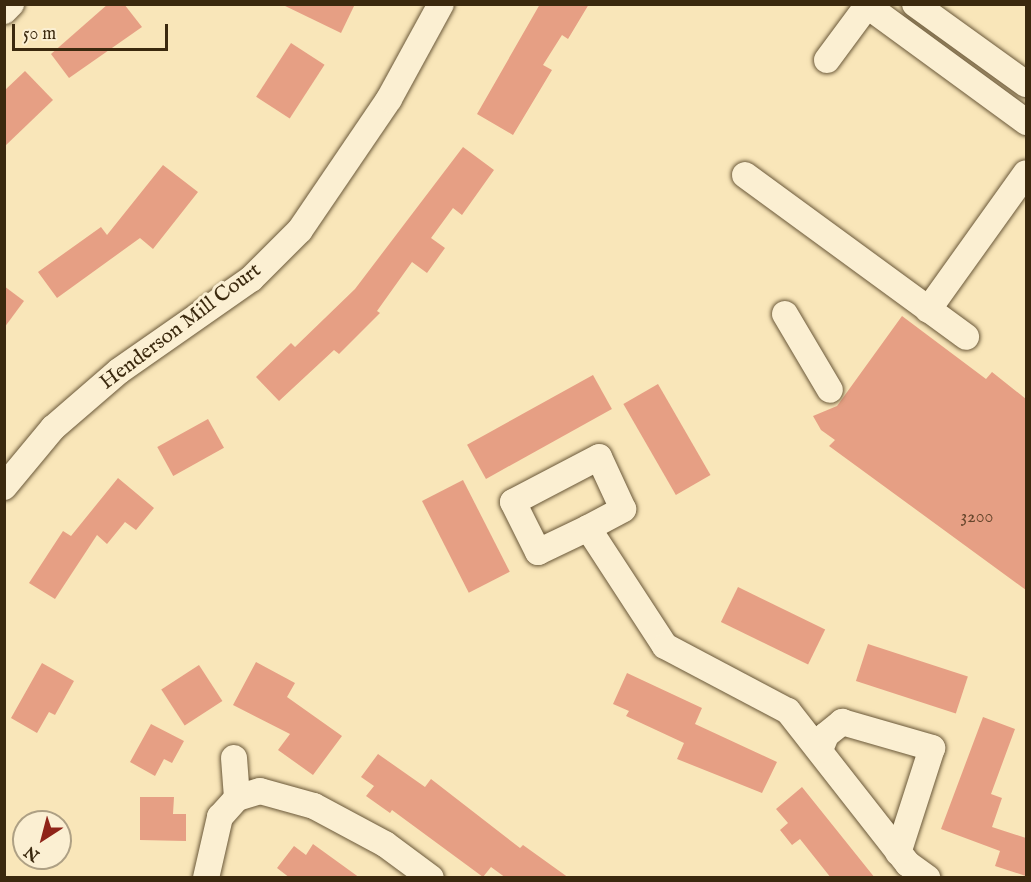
<!DOCTYPE html>
<style>
body{margin:0}
#map{position:relative;width:1031px;height:882px;overflow:hidden;background:#f9e6b9;font-family:"IM FELL English",serif}
div>[style]{position:absolute}
.building>*{inset:0;background:#e69f84;transform-origin:0 0}
.roads{filter:drop-shadow(0 0 2px #6a5839) drop-shadow(0 0 2px #6a5839)}
.minor>*{height:26px;margin:-13px;padding:0 13px;transform-origin:13px;border-radius:13px;background:#fbefd2}
span{translate:-50% -50%;white-space:nowrap;text-align:center;line-height:1.15;-webkit-text-stroke:6px #fbefd2;paint-order:stroke}
.number-label{font-size:18px;color:#66462c}
.number-label span{-webkit-text-stroke-width:0}
.street-label{font-size:21px;color:#3b290e}
.frame{position:absolute;inset:0;border:6px solid #3b290e;pointer-events:none}
.north{position:absolute;left:12px;top:810px;width:60px;height:60px;box-sizing:border-box;background:#fbefd2;border:2px solid #aea084;border-radius:50%;rotate:216deg;font-size:16px;font-weight:700;line-height:24px;text-align:center;color:#3b290e}
.north::after{content:'';display:block;margin:auto;width:21px;height:27px;background:#8f2418;clip-path:polygon(50% 0,100% 100%,50% 72%,0 100%)}
.scale{position:absolute;left:12px;top:24px;width:156px;height:27px;box-sizing:border-box;border:3px solid #3b290e;border-top:0;padding-left:8px;font-size:18px;line-height:21px;white-space:nowrap;color:#3b290e;-webkit-text-stroke:4px #fbefd2;paint-order:stroke}
</style>
<div id="map">
<div class="building">
<div style="clip-path:polygon(108px 4px,124px 4px,142px 27px,69px 78px,51px 54px)"></div>
<div style="clip-path:polygon(281px 4px,355px 4px,341px 33px)"></div>
<div style="clip-path:polygon(540px 4px,589px 4px,568px 39px,562px 35px,543px 65px,552px 70px,513px 135px,477px 114px)"></div>
<div style="left:291px;top:43px;width:40px;height:64px;rotate:33deg"></div>
<div style="clip-path:polygon(25px 71px,53px 100px,4px 147px,4px 91px)"></div>
<div style="clip-path:polygon(463px 147px,494px 170px,462px 215px,453px 208px,431px 238px,445px 248px,427px 273px,412px 262px,377px 311px,380px 313px,339px 354px,334px 350px,279px 401px,256px 377px,291px 343px,295px 347px,355px 289px)"></div>
<div style="clip-path:polygon(163px 165px,198px 192px,153px 249px,140px 238px,57px 298px,38px 272px,101px 227px,107px 235px)"></div>
<div style="clip-path:polygon(4px 286px,24px 301px,4px 328px)"></div>
<div style="clip-path:polygon(902px 316px,986px 379px,992px 372px,1026px 399px,1026px 590px,829px 446px,835px 440px,821px 430px,813px 416px,837px 406px)"></div>
<div style="left:593px;top:375px;width:39px;height:144px;rotate:61deg"></div>
<div style="left:658px;top:384px;width:105px;height:40px;rotate:60deg"></div>
<div style="left:208px;top:419px;width:33px;height:58px;rotate:61deg"></div>
<div style="clip-path:polygon(118px 478px,154px 508px,136px 530px,125px 522px,107px 544px,97px 535px,55px 599px,29px 583px,63px 531px,71px 536px)"></div>
<div style="left:463px;top:480px;width:103px;height:46px;rotate:63deg"></div>
<div style="left:738px;top:587px;width:97px;height:39px;rotate:26deg"></div>
<div style="left:868px;top:644px;width:105px;height:39px;rotate:18deg"></div>
<div style="clip-path:polygon(256px 662px,295px 683px,287px 697px,342px 736px,313px 775px,278px 750px,290px 734px,233px 705px)"></div>
<div style="clip-path:polygon(42px 663px,74px 681px,55px 715px,49px 712px,37px 733px,11px 718px)"></div>
<div style="left:199px;top:665px;width:43px;height:45px;rotate:57deg"></div>
<div style="clip-path:polygon(627px 673px,702px 708px,695px 724px,777px 762px,762px 793px,677px 759px,684px 743px,626px 716px,629px 711px,613px 704px)"></div>
<div style="clip-path:polygon(983px 717px,1015px 729px,991px 794px,1002px 798px,992px 827px,1026px 838px,1026px 876px,995px 866px,1000px 851px,941px 829px)"></div>
<div style="clip-path:polygon(151px 724px,184px 741px,172px 763px,164px 759px,155px 776px,130px 762px)"></div>
<div style="clip-path:polygon(378px 754px,425px 787px,431px 779px,520px 848px,523px 845px,569px 878px,506px 878px,491px 867px,483px 877px,392px 810px,390px 813px,366px 796px,374px 786px,361px 777px)"></div>
<div style="clip-path:polygon(802px 787px,875px 878px,831px 878px,800px 839px,792px 845px,780px 830px,788px 823px,776px 809px)"></div>
<div style="clip-path:polygon(140px 797px,174px 797px,173px 814px,186px 814px,186px 841px,140px 840px)"></div>
<div style="clip-path:polygon(313px 844px,360px 878px,290px 878px,277px 868px,294px 846px,306px 855px)"></div>
</div>
<div class="roads">
<div class="minor">
<div style="left:865px;top:4px;width:200px;rotate:36.2deg"></div>
<div style="left:915px;top:4px;width:137px;rotate:35.8deg"></div>
<div style="left:4px;top:11px;width:10px;rotate:-45deg"></div>
<div style="left:827px;top:60px;width:67px;rotate:-53.5deg"></div>
<div style="left:745px;top:175px;width:274px;rotate:36.2deg"></div>
<div style="left:928px;top:310px;width:168px;rotate:-54.4deg"></div>
<div style="left:785px;top:314px;width:88px;rotate:59.4deg"></div>
<div style="left:4px;top:487px;width:77px;rotate:-50.3deg"></div>
<div style="left:53px;top:428px;width:87px;rotate:-40.8deg"></div>
<div style="left:119px;top:371px;width:161px;rotate:-34.9deg"></div>
<div style="left:251px;top:279px;width:69px;rotate:-45deg"></div>
<div style="left:300px;top:230px;width:158px;rotate:-55.8deg"></div>
<div style="left:389px;top:99px;width:108px;rotate:-61.3deg"></div>
<div style="left:588px;top:528px;width:40px;rotate:-28deg"></div>
<div style="left:623px;top:509px;width:57px;rotate:-114.8deg"></div>
<div style="left:599px;top:457px;width:97px;rotate:152.4deg"></div>
<div style="left:513px;top:502px;width:56px;rotate:63.4deg"></div>
<div style="left:538px;top:552px;width:55px;rotate:-25.6deg"></div>
<div style="left:588px;top:528px;width:141px;rotate:56.9deg"></div>
<div style="left:665px;top:646px;width:139px;rotate:27.9deg"></div>
<div style="left:788px;top:711px;width:194px;rotate:51.9deg"></div>
<div style="left:908px;top:864px;width:24px;rotate:36deg"></div>
<div style="left:820px;top:750px;width:16px;rotate:-68deg"></div>
<div style="left:826px;top:735px;width:21px;rotate:-39deg"></div>
<div style="left:842px;top:722px;width:94px;rotate:16.1deg"></div>
<div style="left:932px;top:748px;width:110px;rotate:107.9deg"></div>
<div style="left:234px;top:758px;width:40px;rotate:85.7deg"></div>
<div style="left:206px;top:878px;width:63px;rotate:-77.1deg"></div>
<div style="left:220px;top:817px;width:25px;rotate:-48deg"></div>
<div style="left:237px;top:798px;width:24px;rotate:-17deg"></div>
<div style="left:260px;top:791px;width:56px;rotate:15.5deg"></div>
<div style="left:314px;top:806px;width:81px;rotate:28.2deg"></div>
<div style="left:385px;top:844px;width:57px;rotate:36.5deg"></div>
</div>
</div>
<div class="number-label">
<span style="left:977px;top:518px">3200</span>
</div>
<div class="street-label">
<span style="left:181px;top:327px;rotate:-37deg">Henderson Mill Court</span>
</div>
<div class="frame"></div>
<div class="north">N</div>
<div class="scale">50 m</div>
</div>
